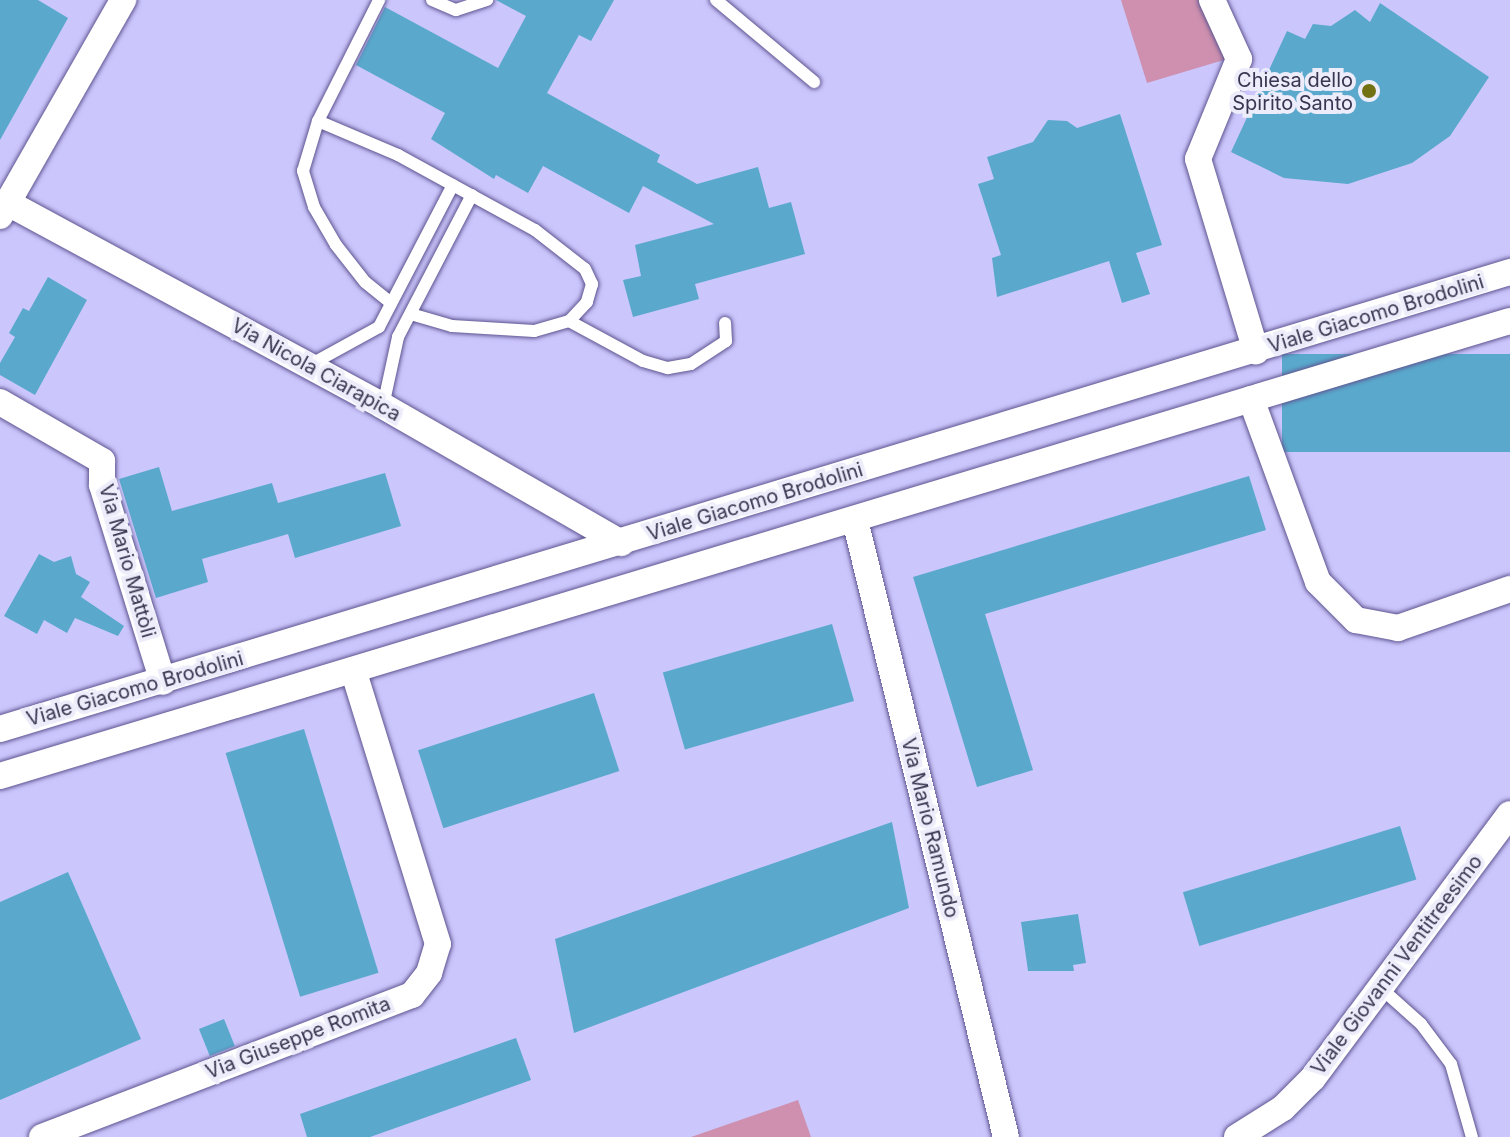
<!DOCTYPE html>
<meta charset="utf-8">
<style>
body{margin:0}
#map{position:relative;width:1510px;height:1137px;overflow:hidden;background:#cbc6fc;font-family:Inter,sans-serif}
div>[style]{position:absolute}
.green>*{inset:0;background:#ce90ae}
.building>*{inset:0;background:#5aa9cd;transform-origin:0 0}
.roads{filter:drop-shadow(0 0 2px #5e5590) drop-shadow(0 0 2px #5e5590)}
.service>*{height:12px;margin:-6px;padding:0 6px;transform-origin:6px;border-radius:6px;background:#fff}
.minor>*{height:26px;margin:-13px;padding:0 13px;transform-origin:13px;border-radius:13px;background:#fff}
.dots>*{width:22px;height:22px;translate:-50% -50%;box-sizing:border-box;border:4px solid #edecfa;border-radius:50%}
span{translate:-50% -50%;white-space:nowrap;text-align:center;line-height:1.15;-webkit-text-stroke:8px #edecfa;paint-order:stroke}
.poi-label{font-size:20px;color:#383550}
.right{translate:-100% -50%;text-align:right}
.street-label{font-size:20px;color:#383550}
</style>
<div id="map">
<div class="green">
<div style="clip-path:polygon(1121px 0,1209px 0,1227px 59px,1147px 83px)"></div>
<div style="clip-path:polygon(798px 1100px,811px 1137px,691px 1137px)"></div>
</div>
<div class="building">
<div style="clip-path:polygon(0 0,38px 0,68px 18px,0 140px)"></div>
<div style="clip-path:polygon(496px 0,614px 0,591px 41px,579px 35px,547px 93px,660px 155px,657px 162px,697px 184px,758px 167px,769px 208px,791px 202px,805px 254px,695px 284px,699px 299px,633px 317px,623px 280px,641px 276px,635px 245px,714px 224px,643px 186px,629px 213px,543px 166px,528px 193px,496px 175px,494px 179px,431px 139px,445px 113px,356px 65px,385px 7px,498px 68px,526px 16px)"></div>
<div style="clip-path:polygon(1380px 3px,1489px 77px,1450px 136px,1412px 163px,1348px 184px,1284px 178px,1231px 152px,1287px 31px,1305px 39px,1313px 24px,1331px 26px,1355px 10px,1370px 22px)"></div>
<div style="clip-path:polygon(1120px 114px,1162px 245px,1136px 253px,1150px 294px,1122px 303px,1109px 261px,997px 297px,992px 258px,1001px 255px,978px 184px,994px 179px,987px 157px,1033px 142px,1048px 120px,1067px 121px,1077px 128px)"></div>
<div style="clip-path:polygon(48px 277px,87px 300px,35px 395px,0 375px,0 363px,15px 337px,9px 333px,23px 308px,29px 311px)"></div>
<div style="left:1510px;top:354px;width:98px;height:228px;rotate:90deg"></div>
<div style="clip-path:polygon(159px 467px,172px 511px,272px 483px,278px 503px,385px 473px,401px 526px,295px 558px,288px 534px,202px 559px,208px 582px,156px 598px,119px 479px)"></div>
<div style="clip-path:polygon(1249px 476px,1266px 530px,985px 614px,1033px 770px,977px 787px,913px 577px)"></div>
<div style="clip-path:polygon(39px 554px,54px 562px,71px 556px,76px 574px,90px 582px,81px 597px,124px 626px,118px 636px,75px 618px,67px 633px,44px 620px,37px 634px,4px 616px)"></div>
<div style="left:832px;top:624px;width:80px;height:176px;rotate:74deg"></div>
<div style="left:594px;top:693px;width:82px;height:185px;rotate:72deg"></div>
<div style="left:304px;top:729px;width:255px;height:82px;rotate:73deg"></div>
<div style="clip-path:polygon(892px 822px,909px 908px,574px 1033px,555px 939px)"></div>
<div style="left:1400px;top:826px;width:56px;height:227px;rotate:73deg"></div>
<div style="clip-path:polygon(68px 872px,141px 1039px,0 1100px,0 902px)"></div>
<div style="clip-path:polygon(1078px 914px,1086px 963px,1073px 965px,1074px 971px,1028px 971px,1021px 922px)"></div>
<div style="left:224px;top:1019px;width:29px;height:27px;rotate:68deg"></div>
<div style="clip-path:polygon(516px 1038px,531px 1080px,370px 1137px,307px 1137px,300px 1114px)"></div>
</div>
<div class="roads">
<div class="service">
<div style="left:432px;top:0;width:26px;rotate:23deg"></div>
<div style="left:456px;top:10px;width:33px;rotate:-18deg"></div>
<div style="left:716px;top:0;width:128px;rotate:39.9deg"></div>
<div style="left:318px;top:121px;width:136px;rotate:-63.2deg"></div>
<div style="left:391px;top:303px;width:33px;rotate:-141deg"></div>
<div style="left:365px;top:282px;width:47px;rotate:-128.1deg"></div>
<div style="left:336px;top:245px;width:44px;rotate:-120.1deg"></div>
<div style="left:314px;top:207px;width:38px;rotate:-107deg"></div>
<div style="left:303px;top:171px;width:52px;rotate:-73.3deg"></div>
<div style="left:318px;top:121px;width:87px;rotate:23deg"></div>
<div style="left:398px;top:155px;width:156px;rotate:28.7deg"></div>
<div style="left:535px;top:230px;width:63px;rotate:38deg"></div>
<div style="left:585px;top:269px;width:17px;rotate:65deg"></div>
<div style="left:592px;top:284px;width:19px;rotate:106deg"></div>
<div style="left:587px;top:302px;width:26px;rotate:133deg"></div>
<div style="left:569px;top:321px;width:36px;rotate:164deg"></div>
<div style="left:534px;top:331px;width:82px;rotate:-176.5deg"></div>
<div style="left:452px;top:326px;width:43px;rotate:-163.7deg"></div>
<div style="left:569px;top:321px;width:84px;rotate:28.4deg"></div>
<div style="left:643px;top:361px;width:26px;rotate:16deg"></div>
<div style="left:668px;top:368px;width:23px;rotate:-10deg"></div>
<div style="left:691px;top:364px;width:42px;rotate:-33.3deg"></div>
<div style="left:726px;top:341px;width:18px;rotate:-93deg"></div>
<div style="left:308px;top:366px;width:81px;rotate:-28.8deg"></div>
<div style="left:379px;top:327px;width:160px;rotate:-62.5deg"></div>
<div style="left:383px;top:406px;width:71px;rotate:-77.7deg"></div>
<div style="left:398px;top:337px;width:160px;rotate:-62.5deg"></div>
<div style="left:1383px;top:990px;width:51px;rotate:41.8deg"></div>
<div style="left:1421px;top:1024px;width:50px;rotate:53.1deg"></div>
<div style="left:1451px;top:1064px;width:76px;rotate:74deg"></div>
</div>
<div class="minor">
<div style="left:1212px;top:0;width:65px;rotate:65.4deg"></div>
<div style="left:1239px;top:59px;width:108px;rotate:112.3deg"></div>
<div style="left:1198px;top:159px;width:201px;rotate:73.2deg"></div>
<div style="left:8px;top:203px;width:426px;rotate:28.4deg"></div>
<div style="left:383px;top:406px;width:275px;rotate:29.9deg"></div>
<div style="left:0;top:216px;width:249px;rotate:-60.3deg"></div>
<div style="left:1251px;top:399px;width:195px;rotate:69.9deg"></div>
<div style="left:1318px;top:582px;width:54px;rotate:45deg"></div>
<div style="left:1356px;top:620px;width:43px;rotate:10.8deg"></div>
<div style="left:1398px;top:628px;width:119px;rotate:-19.2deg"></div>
<div style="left:0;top:402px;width:118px;rotate:30deg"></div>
<div style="left:102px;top:461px;width:24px;rotate:90deg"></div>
<div style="left:102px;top:485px;width:206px;rotate:72.8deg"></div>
<div style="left:855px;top:520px;width:635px;rotate:76.25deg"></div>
<div style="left:0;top:729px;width:1578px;rotate:-16.84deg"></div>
<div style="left:0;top:776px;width:1577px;rotate:-16.77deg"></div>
<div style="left:42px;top:1137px;width:396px;rotate:-21deg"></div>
<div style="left:412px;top:995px;width:28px;rotate:-52deg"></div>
<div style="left:429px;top:973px;width:30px;rotate:-73deg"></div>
<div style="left:438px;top:944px;width:287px;rotate:-107.2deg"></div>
<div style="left:1237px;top:1137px;width:54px;rotate:-32.2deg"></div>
<div style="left:1283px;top:1108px;width:42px;rotate:-45deg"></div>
<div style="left:1313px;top:1078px;width:329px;rotate:-53.3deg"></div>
</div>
</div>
<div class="dots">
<div style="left:1369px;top:91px;background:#727114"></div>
</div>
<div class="poi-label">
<span class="right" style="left:1353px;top:92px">Chiesa dello<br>Spirito Santo</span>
</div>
<div class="street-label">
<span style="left:1376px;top:314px;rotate:-17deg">Viale Giacomo Brodolini</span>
<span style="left:316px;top:370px;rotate:29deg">Via Nicola Ciarapica</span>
<span style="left:755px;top:502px;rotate:-17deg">Viale Giacomo Brodolini</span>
<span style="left:127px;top:561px;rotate:74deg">Via Mario Mattòli</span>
<span style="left:135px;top:689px;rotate:-16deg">Viale Giacomo Brodolini</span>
<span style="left:930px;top:828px;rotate:76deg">Via Mario Ramundo</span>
<span style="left:1397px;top:965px;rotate:-53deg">Viale Giovanni Ventitreesimo</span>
<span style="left:298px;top:1038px;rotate:-21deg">Via Giuseppe Romita</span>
</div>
</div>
